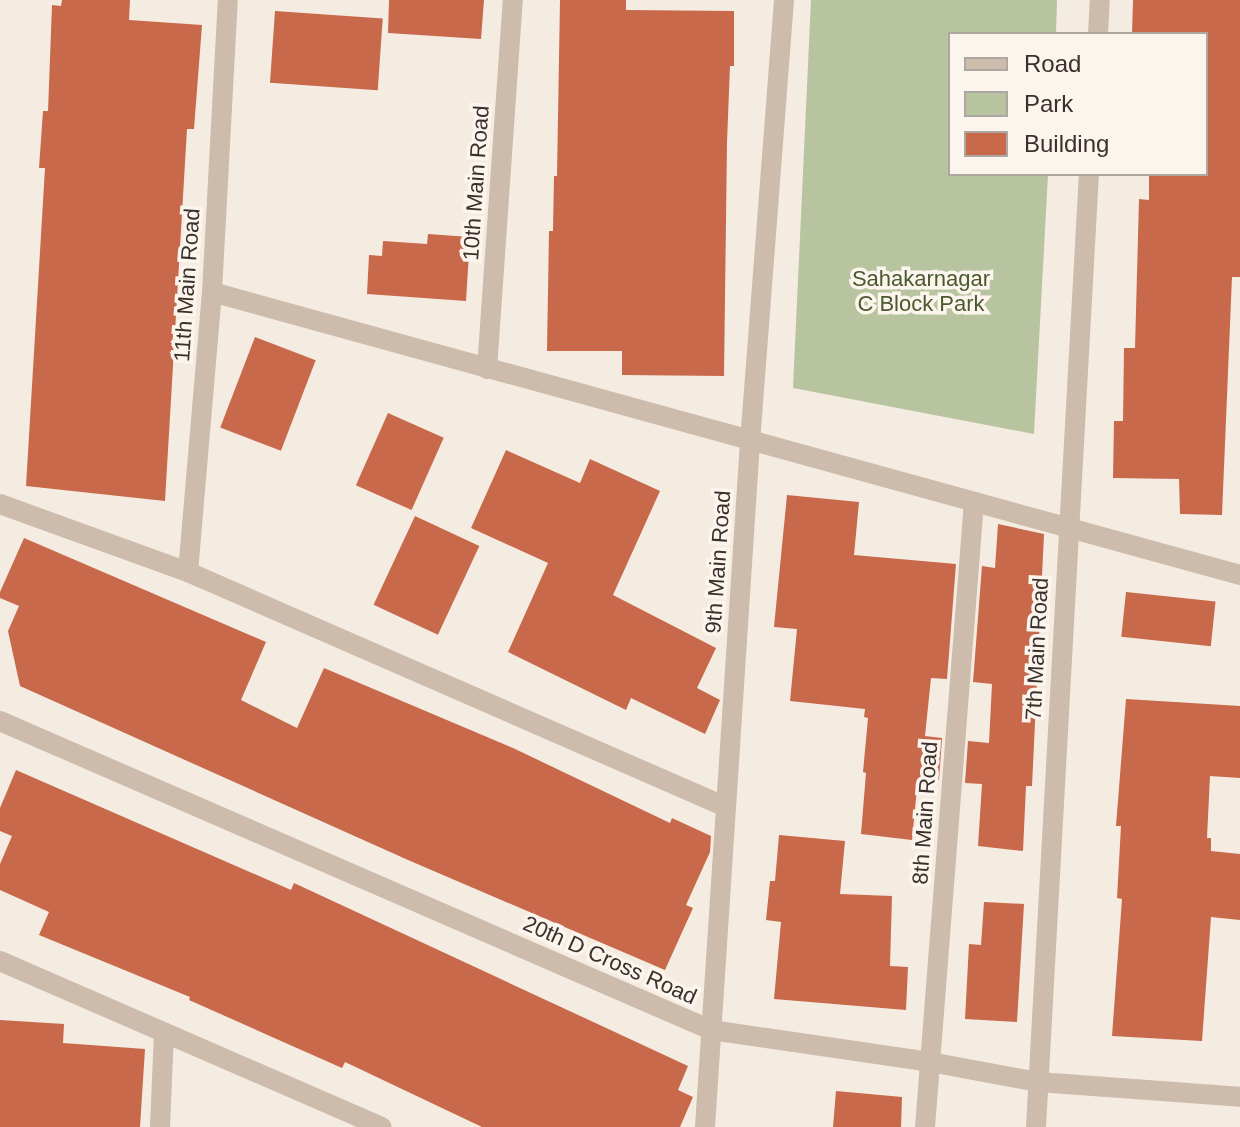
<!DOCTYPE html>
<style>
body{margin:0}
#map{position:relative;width:1240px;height:1127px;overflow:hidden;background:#f4ebe1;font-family:Helvetica,sans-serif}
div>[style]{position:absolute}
.green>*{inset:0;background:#b8c4a0}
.building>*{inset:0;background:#c8694b;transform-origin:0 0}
.minor>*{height:20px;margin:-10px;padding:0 10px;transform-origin:10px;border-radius:10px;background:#cdbbac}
span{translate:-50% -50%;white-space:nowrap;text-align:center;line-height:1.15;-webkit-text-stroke:7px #fbf5ee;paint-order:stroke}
.street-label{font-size:22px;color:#3b302b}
.park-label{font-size:22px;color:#4a5a2e}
.legend{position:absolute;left:948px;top:32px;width:260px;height:144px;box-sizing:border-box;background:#fbf5ee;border:2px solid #aea6a0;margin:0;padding:10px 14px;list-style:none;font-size:24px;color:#3b302b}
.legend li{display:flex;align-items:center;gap:16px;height:40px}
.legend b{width:40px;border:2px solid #aea6a0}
</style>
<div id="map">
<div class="green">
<div style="clip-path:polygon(811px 0,1057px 0,1056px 34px,950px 34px,950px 174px,1048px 174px,1034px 434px,793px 388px)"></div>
</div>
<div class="building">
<div style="clip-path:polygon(62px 0,130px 0,129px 20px,202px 25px,194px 129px,187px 129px,165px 501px,26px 486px,45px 168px,39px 168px,43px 111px,48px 111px,52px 5px,61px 6px)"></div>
<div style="clip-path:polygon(389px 0,484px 0,481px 39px,388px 33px)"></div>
<div style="clip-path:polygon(560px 0,626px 0,626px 10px,734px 11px,734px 66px,730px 66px,727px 142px,724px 376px,622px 375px,622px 351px,547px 351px,549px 231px,553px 231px,554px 176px,557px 176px)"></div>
<div style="clip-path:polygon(1133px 0,1240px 0,1240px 277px,1232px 277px,1222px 515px,1180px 514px,1179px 479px,1113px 478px,1114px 421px,1123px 421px,1124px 348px,1135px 348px,1139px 199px,1149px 200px,1149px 174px,1206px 174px,1206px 34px,1132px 34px)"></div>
<div style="left:275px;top:11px;width:108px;height:72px;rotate:4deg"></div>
<div style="clip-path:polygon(428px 234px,470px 237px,466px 301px,367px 294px,369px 255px,382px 256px,383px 241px,427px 244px)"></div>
<div style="left:255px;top:337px;width:65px;height:97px;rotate:21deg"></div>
<div style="left:388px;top:413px;width:61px;height:79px;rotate:24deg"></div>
<div style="clip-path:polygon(506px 450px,580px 483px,590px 459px,660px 491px,613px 595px,716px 648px,697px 688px,720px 700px,705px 734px,631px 698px,626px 710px,508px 652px,548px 563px,471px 528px)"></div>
<div style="clip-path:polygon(787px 495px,859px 502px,854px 555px,956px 564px,947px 679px,931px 678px,925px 736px,942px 738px,939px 780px,918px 778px,912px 840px,861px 834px,866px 773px,863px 772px,868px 718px,864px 717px,865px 709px,790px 701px,797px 629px,774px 627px)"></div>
<div style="left:415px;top:516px;width:71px;height:98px;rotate:25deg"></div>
<div style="clip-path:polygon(998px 524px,1044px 534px,1032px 786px,1026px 786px,1023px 851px,978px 846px,982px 784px,965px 783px,968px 741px,989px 743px,992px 684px,973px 682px,982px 566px,995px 568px)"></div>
<div style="clip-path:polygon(24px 538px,266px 642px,241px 700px,297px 728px,324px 668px,513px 748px,670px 823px,672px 818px,711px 836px,710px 852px,686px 905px,693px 908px,665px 970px,408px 860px,20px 686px,8px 631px,19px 606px,0 598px,0 592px)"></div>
<div style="left:1126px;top:592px;width:90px;height:45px;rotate:6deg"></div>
<div style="clip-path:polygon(1126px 699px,1240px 706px,1240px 778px,1210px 776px,1207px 838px,1211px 838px,1211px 851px,1240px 854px,1240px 920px,1211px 917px,1202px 1041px,1112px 1036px,1122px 899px,1117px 898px,1121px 826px,1116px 826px)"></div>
<div style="clip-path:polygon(16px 770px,291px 890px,294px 883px,688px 1066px,678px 1090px,693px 1097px,680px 1127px,482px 1127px,345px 1062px,342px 1068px,189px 1000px,190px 997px,39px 935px,49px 912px,0 890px,0 864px,12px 836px,0 831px,0 808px)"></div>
<div style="clip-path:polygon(779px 835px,845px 841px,840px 894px,892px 896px,890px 966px,908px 967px,906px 1010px,774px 999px,781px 922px,766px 920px,770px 881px,775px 881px)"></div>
<div style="clip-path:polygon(984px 902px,1024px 904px,1017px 1022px,965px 1019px,969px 944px,981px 945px)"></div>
<div style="clip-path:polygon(0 1020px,64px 1024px,63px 1043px,145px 1049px,140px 1127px,0 1127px)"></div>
<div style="clip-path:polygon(836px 1091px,902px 1097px,901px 1127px,833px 1127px)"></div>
</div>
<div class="minor">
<div style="left:1098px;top:34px;width:34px;rotate:-87deg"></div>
<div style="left:212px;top:292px;width:1066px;rotate:15.39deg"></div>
<div style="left:487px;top:369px;width:370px;rotate:-86deg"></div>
<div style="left:0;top:504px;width:200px;rotate:19.9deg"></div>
<div style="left:188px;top:572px;width:587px;rotate:23.6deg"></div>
<div style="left:188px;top:572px;width:281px;rotate:-85.1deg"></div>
<div style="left:212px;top:292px;width:292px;rotate:-86.9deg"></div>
<div style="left:0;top:721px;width:775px;rotate:23.49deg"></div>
<div style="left:711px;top:1030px;width:221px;rotate:8.3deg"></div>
<div style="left:930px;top:1062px;width:110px;rotate:10.5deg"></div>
<div style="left:1038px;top:1082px;width:203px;rotate:4.2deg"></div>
<div style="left:0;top:961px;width:416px;rotate:23.5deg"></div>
<div style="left:160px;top:1127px;width:95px;rotate:-87.6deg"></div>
<div style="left:705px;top:1127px;width:686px;rotate:-86.24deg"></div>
<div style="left:750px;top:442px;width:443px;rotate:-85.6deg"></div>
<div style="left:925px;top:1127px;width:627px;rotate:-85.52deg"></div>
<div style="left:1036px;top:1127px;width:954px;rotate:-86.82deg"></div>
</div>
<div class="street-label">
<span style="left:476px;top:183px;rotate:-86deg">10th Main Road</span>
<span style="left:187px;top:285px;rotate:-86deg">11th Main Road</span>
<span style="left:718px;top:562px;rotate:-86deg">9th Main Road</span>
<span style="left:1037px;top:649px;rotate:-87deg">7th Main Road</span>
<span style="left:925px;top:813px;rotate:-86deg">8th Main Road</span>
<span style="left:610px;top:960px;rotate:24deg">20th D Cross Road</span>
</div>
<div class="park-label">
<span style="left:921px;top:291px">Sahakarnagar<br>C Block Park</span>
</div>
<ul class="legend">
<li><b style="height:10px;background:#cdbbac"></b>Road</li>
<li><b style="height:22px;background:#b8c4a0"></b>Park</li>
<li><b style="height:22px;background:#c8694b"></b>Building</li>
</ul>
</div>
